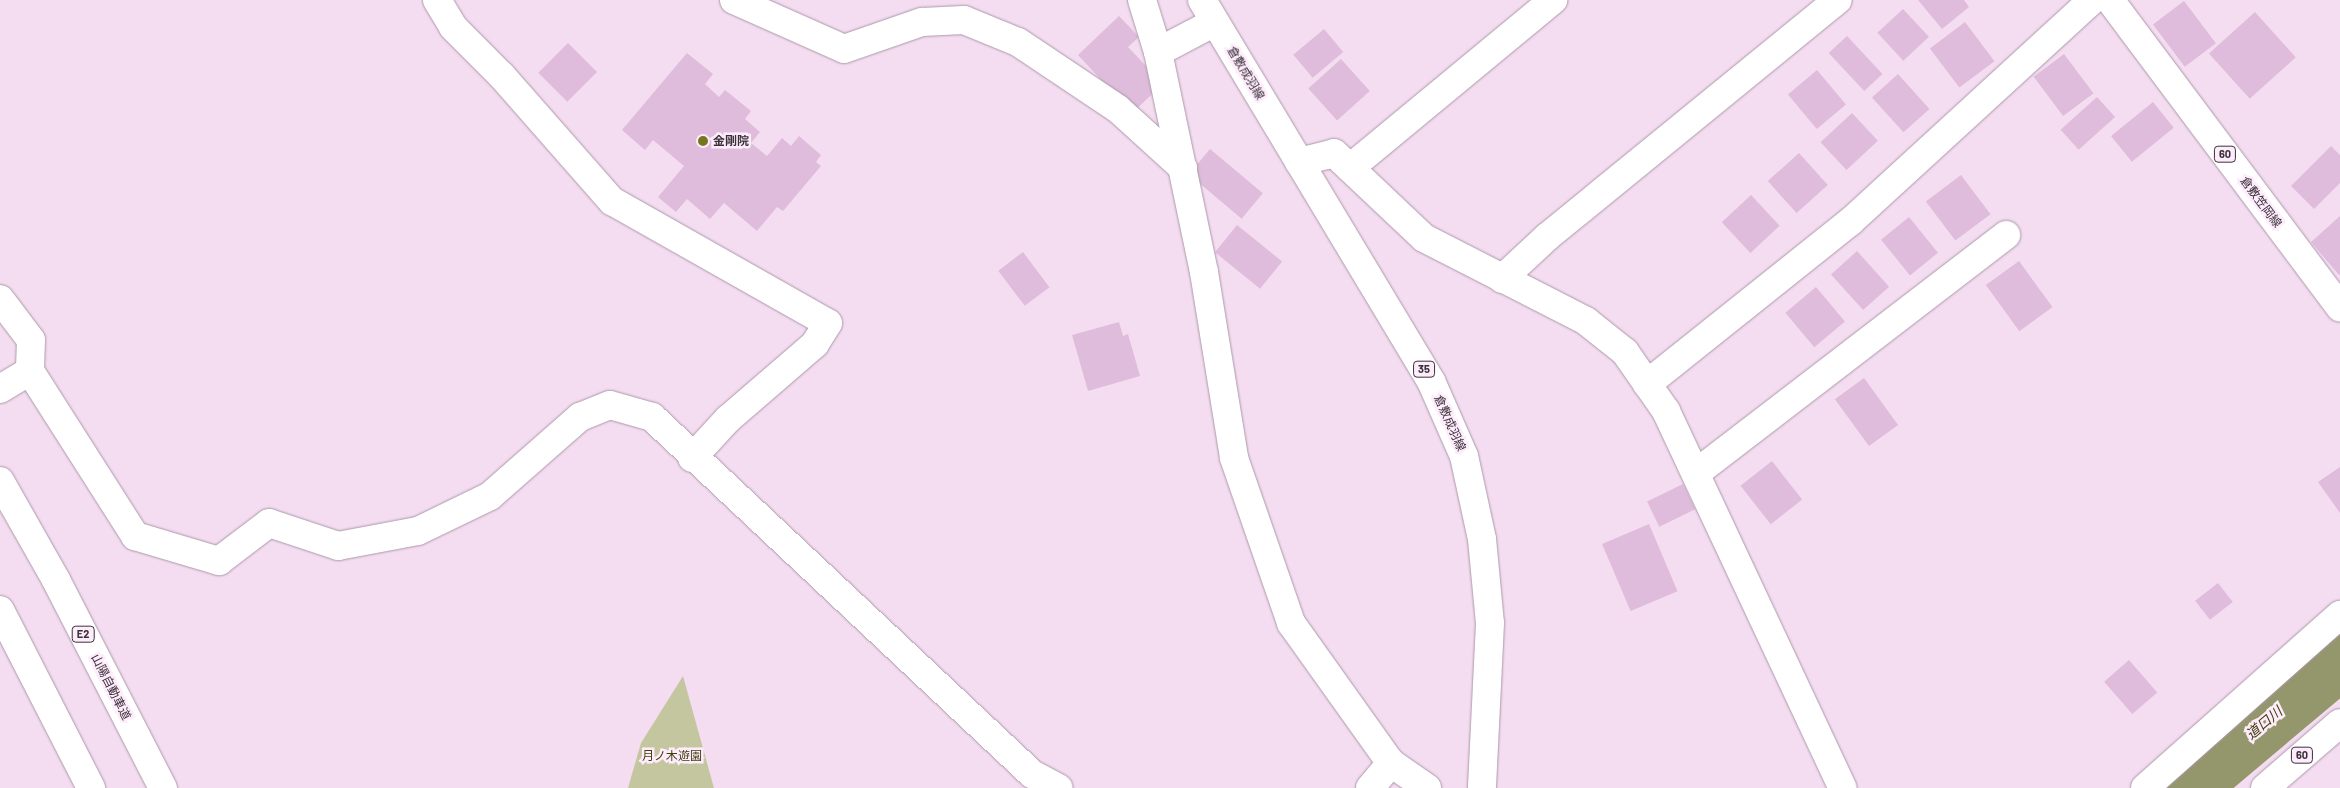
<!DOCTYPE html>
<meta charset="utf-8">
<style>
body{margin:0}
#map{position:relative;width:2340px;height:788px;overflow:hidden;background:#f4ddf1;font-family:Barlow,"Noto Sans JP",sans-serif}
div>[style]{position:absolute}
.green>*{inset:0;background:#c3c69f}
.river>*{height:60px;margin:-30px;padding:0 30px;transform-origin:30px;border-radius:30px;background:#94966c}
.building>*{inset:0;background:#dfbcdb;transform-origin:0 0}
.roads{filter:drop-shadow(0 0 1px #ad98aa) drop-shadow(0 0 1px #ad98aa)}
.street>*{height:28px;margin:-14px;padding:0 14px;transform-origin:14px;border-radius:14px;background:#fff}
.primary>*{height:28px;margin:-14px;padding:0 14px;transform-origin:14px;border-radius:14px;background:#fff}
.highway>*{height:28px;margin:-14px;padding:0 14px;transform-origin:14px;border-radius:14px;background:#fff}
.dots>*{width:14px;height:14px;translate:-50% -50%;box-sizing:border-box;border:2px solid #feecfc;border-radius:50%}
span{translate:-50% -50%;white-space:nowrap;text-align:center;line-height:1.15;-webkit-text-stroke:5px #feecfc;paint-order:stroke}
.shield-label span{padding:1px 4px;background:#feecfc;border:1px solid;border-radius:4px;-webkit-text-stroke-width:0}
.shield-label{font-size:11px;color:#393138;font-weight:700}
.street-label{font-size:12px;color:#393138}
.poi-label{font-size:12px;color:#393138;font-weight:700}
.left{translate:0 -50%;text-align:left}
.park-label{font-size:12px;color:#3d3e08}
.water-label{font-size:14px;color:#3f400b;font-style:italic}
</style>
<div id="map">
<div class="green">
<div style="clip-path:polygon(683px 676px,714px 788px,628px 788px,641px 743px)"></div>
</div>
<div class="river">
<div style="left:2187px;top:788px;width:200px;rotate:-40.1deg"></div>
</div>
<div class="building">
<div style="clip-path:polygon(1918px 0,1964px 0,1969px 7px,1942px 29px)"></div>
<div style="left:2184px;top:1px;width:53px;height:39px;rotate:53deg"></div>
<div style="left:1903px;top:9px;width:38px;height:35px;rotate:47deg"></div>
<div style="left:2255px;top:12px;width:61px;height:62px;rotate:48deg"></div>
<div style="clip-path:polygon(1119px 16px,1139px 37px,1128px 47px,1163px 84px,1132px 113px,1078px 55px)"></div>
<div style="left:1965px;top:22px;width:49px;height:44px;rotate:53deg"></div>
<div style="left:1324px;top:29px;width:30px;height:40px;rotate:50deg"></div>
<div style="left:1847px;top:36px;width:52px;height:25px;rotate:47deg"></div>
<div style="left:568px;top:43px;width:41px;height:42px;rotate:45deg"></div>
<div style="clip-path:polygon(687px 53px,713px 74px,705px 84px,719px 97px,725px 90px,751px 111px,745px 119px,760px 132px,751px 143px,767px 156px,782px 138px,791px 146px,799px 136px,821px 155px,816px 162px,821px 166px,783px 211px,777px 207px,757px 231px,724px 203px,710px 219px,687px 199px,676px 212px,658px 197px,684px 166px,653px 140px,645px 150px,622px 130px)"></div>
<div style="left:2064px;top:54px;width:49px;height:38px;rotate:53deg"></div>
<div style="left:1341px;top:59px;width:43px;height:44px;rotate:48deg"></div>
<div style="left:1817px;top:70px;width:45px;height:38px;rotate:50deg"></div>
<div style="left:1898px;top:74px;width:47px;height:35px;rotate:48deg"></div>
<div style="left:2097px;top:97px;width:27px;height:49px;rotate:48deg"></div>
<div style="left:2153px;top:102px;width:33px;height:54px;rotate:51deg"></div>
<div style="left:1852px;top:113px;width:38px;height:43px;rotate:47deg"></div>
<div style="clip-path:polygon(2331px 146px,2340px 155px,2340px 183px,2314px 209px,2291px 186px)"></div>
<div style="left:1210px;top:149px;width:69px;height:33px;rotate:40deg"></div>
<div style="left:1799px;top:153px;width:43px;height:42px;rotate:48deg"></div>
<div style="left:1961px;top:175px;width:49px;height:44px;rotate:53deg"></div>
<div style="left:1751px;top:195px;width:42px;height:40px;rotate:47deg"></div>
<div style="clip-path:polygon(2340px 216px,2340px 274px,2339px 275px,2311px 242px)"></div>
<div style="left:1909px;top:217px;width:46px;height:36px;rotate:51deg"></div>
<div style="left:1237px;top:225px;width:58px;height:35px;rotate:39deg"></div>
<div style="left:1857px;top:251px;width:48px;height:35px;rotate:48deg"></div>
<div style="left:1023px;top:252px;width:44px;height:31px;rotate:53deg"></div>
<div style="left:2019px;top:261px;width:57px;height:41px;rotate:54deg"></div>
<div style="left:1816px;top:287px;width:45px;height:40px;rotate:50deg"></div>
<div style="clip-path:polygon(1119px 322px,1123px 336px,1128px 334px,1140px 376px,1088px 391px,1072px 335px)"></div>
<div style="left:1864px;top:378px;width:58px;height:36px;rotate:54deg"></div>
<div style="left:1772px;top:461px;width:49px;height:40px;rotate:52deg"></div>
<div style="clip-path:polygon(2340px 467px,2340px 513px,2318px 482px)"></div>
<div style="left:1683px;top:484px;width:28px;height:40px;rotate:64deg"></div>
<div style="left:1649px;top:524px;width:73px;height:51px;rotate:67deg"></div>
<div style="left:2218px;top:583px;width:24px;height:29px;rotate:52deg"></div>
<div style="left:2129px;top:660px;width:43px;height:33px;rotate:49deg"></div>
</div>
<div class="roads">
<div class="street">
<div style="left:437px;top:0;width:31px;rotate:59deg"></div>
<div style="left:453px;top:27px;width:69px;rotate:45deg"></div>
<div style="left:502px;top:76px;width:167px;rotate:48.7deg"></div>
<div style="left:612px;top:201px;width:248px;rotate:29.5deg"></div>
<div style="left:828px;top:323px;width:25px;rotate:122deg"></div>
<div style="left:815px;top:344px;width:115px;rotate:139.2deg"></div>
<div style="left:728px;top:419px;width:53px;rotate:132.7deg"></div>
<div style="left:734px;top:0;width:120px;rotate:24deg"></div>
<div style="left:844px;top:49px;width:83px;rotate:-19.1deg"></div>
<div style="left:922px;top:22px;width:42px;rotate:-2.7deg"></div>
<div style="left:964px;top:20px;width:58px;rotate:22.2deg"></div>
<div style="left:1018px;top:42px;width:120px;rotate:33.8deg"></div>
<div style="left:1118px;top:109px;width:88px;rotate:42.2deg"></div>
<div style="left:1142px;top:0;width:54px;rotate:72.9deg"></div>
<div style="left:1158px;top:52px;width:225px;rotate:78.2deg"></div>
<div style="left:1204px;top:272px;width:188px;rotate:80.8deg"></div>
<div style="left:1234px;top:458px;width:175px;rotate:70.9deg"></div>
<div style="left:1291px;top:623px;width:172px;rotate:54.5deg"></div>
<div style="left:1391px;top:763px;width:44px;rotate:34.8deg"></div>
<div style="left:1158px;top:52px;width:64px;rotate:-27.8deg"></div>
<div style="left:1299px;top:162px;width:36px;rotate:-14deg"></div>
<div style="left:1334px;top:153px;width:124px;rotate:43.4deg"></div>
<div style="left:1424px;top:238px;width:182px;rotate:27.1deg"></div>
<div style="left:1586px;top:321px;width:50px;rotate:38.5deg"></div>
<div style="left:1625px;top:352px;width:72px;rotate:55.2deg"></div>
<div style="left:1666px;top:411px;width:416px;rotate:64.9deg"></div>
<div style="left:1350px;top:168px;width:264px;rotate:-39.6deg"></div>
<div style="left:1502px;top:279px;width:62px;rotate:-43deg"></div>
<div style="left:1547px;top:237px;width:375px;rotate:-39.2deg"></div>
<div style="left:0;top:299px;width:51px;rotate:52.9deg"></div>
<div style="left:31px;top:340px;width:31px;rotate:92deg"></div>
<div style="left:30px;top:371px;width:196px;rotate:57.5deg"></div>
<div style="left:135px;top:536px;width:88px;rotate:16.6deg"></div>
<div style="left:219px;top:561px;width:63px;rotate:-37.2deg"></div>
<div style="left:269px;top:523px;width:73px;rotate:18.4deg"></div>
<div style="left:338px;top:546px;width:81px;rotate:-10.6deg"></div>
<div style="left:418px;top:531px;width:80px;rotate:-25.9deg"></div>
<div style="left:490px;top:496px;width:120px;rotate:-41.3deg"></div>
<div style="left:580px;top:417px;width:32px;rotate:-22deg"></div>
<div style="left:610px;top:405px;width:44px;rotate:15.9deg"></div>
<div style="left:652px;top:417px;width:521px;rotate:43.21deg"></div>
<div style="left:1032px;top:774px;width:30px;rotate:28deg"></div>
<div style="left:1647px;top:384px;width:260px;rotate:-38.6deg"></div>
<div style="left:1850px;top:222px;width:328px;rotate:-42.5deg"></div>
<div style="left:0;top:389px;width:35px;rotate:-31deg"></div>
<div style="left:1696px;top:473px;width:391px;rotate:-37.5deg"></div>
<div style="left:1370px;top:788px;width:33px;rotate:-50deg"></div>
<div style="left:2145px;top:788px;width:261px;rotate:-41.6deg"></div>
</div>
<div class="primary">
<div style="left:1202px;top:0;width:445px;rotate:59deg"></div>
<div style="left:1431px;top:381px;width:82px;rotate:66.3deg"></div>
<div style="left:1464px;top:456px;width:85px;rotate:77.8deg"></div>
<div style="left:1482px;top:539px;width:84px;rotate:84.6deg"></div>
<div style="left:1490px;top:623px;width:165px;rotate:92.8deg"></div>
<div style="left:2110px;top:0;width:384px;rotate:53.2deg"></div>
<div style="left:2265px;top:788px;width:99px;rotate:-40.9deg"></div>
</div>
<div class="highway">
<div style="left:0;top:481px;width:114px;rotate:60.5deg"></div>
<div style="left:56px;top:580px;width:234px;rotate:62.8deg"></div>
<div style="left:0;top:610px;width:200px;rotate:62.9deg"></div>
</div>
</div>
<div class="dots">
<div style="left:703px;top:141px;background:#75761d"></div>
</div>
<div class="shield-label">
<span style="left:2225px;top:154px">60</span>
<span style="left:1424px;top:369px">35</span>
<span style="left:83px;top:634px">E2</span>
<span style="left:2302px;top:755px">60</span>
</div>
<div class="street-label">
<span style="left:1246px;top:73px;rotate:59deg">倉敷成羽線</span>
<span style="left:2261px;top:202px;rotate:53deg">倉敷笠岡線</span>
<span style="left:1450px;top:423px;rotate:66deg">倉敷成羽線</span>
<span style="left:111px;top:687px;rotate:63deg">山陽自動車道</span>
</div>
<div class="poi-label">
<span class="left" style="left:713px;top:141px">金剛院</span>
</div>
<div class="park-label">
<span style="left:672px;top:756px">月ノ木遊園</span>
</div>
<div class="water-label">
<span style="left:2264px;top:723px;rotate:-40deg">道口川</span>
</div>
</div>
